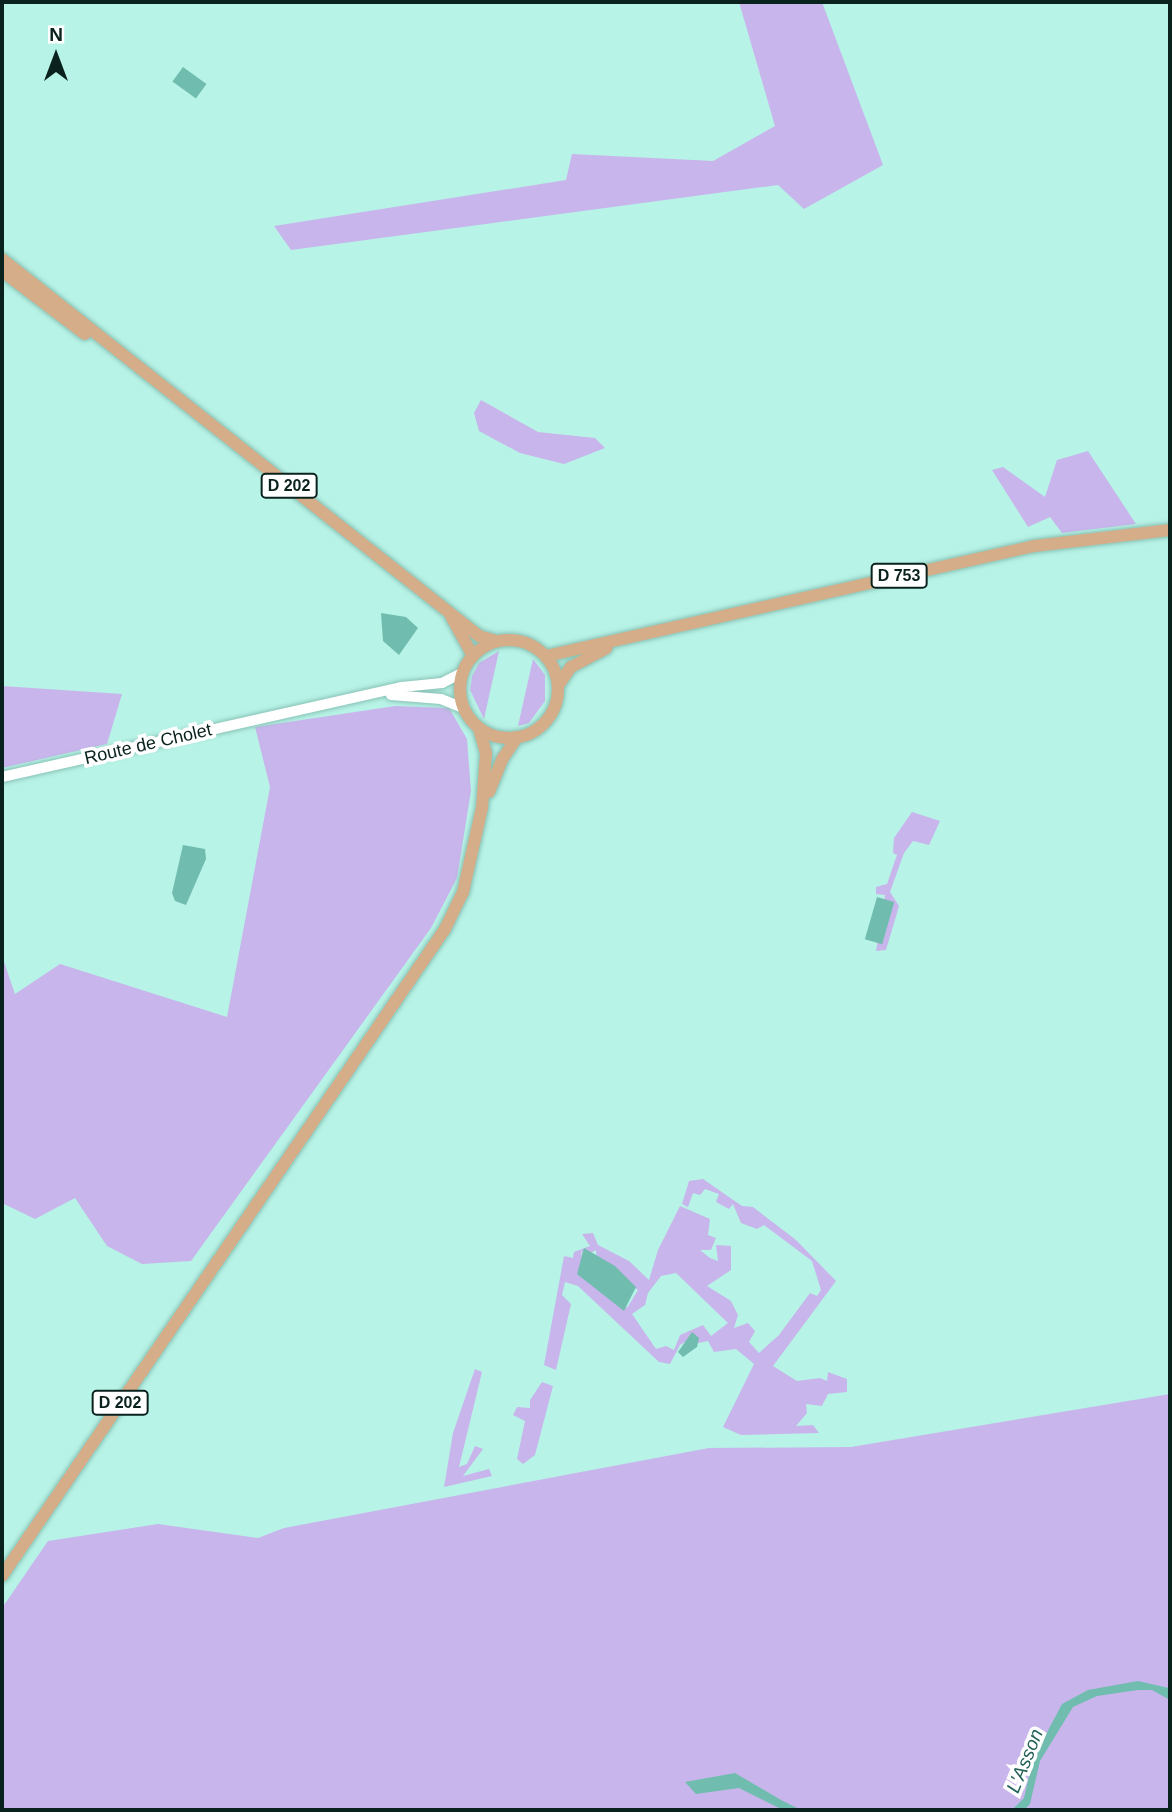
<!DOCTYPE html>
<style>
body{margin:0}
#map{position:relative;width:1172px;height:1812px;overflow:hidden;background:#b8f3e7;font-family:Helvetica,sans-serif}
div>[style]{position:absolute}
.green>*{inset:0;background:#c8b5ec}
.water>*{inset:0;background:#70bdaf;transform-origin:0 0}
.roads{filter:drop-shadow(0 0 2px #89c2b6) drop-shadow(0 0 2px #89c2b6)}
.secondary>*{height:10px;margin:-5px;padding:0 5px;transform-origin:5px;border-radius:5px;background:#fff}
.primary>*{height:12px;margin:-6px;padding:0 6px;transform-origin:6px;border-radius:6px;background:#d5ad89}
.primary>.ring{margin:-6px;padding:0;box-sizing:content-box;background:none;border:12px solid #d5ad89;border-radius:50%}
span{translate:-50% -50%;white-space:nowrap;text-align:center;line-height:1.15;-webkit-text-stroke:7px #fff;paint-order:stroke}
.shield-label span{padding:2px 5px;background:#fff;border:2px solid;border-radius:5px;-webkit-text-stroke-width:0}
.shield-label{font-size:16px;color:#0a221e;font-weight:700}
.street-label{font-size:18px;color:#0a221e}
.water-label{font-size:19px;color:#226157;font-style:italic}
.frame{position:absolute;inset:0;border:4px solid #0a221e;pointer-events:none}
.north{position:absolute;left:21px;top:21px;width:70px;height:70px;-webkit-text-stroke:5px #fff;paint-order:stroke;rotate:0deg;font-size:19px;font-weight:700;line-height:28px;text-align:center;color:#0a221e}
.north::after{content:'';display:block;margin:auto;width:24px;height:32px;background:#0a221e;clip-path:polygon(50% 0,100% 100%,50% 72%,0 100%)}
</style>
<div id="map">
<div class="green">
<div style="clip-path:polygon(739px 2px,822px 2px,883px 165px,804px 209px,778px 185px,291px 250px,274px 226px,566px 180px,572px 154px,713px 161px,775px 126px)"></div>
<div style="clip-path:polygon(481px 400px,538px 432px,595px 438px,605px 448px,564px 464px,520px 453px,479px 431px,474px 413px)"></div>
<div style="clip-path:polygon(1088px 451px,1136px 524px,1062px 533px,1050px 517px,1028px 527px,992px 470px,1003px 467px,1045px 497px,1057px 460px)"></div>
<div style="clip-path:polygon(499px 651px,484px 719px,470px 690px,472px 676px,479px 663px)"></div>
<div style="clip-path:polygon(533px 659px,545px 675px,545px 701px,529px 723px,518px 726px)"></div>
<div style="clip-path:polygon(2px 686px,122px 694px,107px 744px,2px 768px)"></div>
<div style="clip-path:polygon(395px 706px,449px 708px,467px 739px,471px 791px,457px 878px,431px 928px,191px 1261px,142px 1264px,107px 1246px,75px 1198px,35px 1219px,2px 1203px,2px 956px,15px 994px,60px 964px,227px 1017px,270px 787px,255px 727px)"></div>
<div style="clip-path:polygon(912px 812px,940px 821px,929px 845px,913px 841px,904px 853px,890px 892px,899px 906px,886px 950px,876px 951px,885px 895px,876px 894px,876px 887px,887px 884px,897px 855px,893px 853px,894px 838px)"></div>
<div style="clip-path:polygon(evenodd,703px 1179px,742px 1206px,753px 1207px,796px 1240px,836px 1281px,773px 1366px,797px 1381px,820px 1378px,827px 1381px,828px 1372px,847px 1379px,847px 1392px,828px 1394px,822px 1406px,806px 1404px,807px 1413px,796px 1426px,813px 1425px,819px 1433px,741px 1435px,723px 1427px,754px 1364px,736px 1349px,714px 1352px,708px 1341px,694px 1344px,694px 1337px,680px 1345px,670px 1364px,659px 1362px,578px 1286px,565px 1282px,562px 1295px,571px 1304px,556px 1370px,544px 1365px,564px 1256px,573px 1258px,574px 1252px,590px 1246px,582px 1234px,593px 1233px,598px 1245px,629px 1261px,649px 1280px,658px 1250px,680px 1206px,710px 1219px,708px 1235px,716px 1238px,711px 1250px,700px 1250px,710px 1258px,718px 1261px,716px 1245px,731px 1246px,731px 1270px,707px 1286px,731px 1301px,738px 1315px,734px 1328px,748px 1323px,755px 1331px,749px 1342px,759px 1353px,779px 1335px,810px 1293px,817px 1296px,821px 1290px,812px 1261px,764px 1225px,757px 1229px,741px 1223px,733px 1204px,729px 1209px,716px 1202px,719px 1194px,705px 1189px,700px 1195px,693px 1193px,688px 1207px,682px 1204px,689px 1181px,703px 1179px,581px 1250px,584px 1257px,596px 1250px,597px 1262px,638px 1290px,627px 1308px,582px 1260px,581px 1250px,703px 1179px,676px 1273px,728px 1323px,711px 1336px,703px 1325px,680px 1335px,674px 1350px,666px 1346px,656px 1349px,632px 1314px,645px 1305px,648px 1293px,661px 1276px,676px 1273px)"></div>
<div style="clip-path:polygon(475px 1369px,482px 1372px,459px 1467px,467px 1464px,475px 1446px,483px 1449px,463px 1476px,489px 1469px,492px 1476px,444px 1487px,453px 1433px)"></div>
<div style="clip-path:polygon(542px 1382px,553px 1386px,535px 1455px,523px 1464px,517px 1459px,525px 1421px,513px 1415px,517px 1407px,530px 1408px,530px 1400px)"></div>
<div style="clip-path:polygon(1170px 1394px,1170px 1810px,2px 1810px,2px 1608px,48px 1541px,158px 1524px,258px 1538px,284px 1528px,709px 1448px,851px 1447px)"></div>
</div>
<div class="water">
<div style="left:183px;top:67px;width:29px;height:18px;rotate:36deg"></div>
<div style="clip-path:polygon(381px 613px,406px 617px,418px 628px,399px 655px,383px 641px)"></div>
<div style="clip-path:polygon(183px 845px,205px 849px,206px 859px,186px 905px,175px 901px,172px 893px)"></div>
<div style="left:877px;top:897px;width:18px;height:44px;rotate:16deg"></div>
<div style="clip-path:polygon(584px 1248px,615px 1266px,636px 1287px,624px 1311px,577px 1274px)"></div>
<div style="clip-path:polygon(692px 1332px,699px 1338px,697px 1347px,683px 1357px,678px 1352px)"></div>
<div style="clip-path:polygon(1138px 1681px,1169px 1688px,1170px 1700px,1152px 1690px,1138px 1690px,1097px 1696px,1073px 1707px,1040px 1761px,1030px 1804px,1024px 1810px,1012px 1810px,1024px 1798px,1033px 1759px,1062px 1704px,1088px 1690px)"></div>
<div style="clip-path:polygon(735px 1773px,781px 1800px,801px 1810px,783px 1810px,739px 1788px,696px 1794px,685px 1782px)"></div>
</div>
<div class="roads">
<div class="secondary">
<div style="left:391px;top:695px;width:50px;rotate:4.6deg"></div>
<div style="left:441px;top:699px;width:24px;rotate:22deg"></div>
<div style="left:2px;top:777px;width:410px;rotate:-12.7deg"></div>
<div style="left:402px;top:687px;width:40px;rotate:-5.7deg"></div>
<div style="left:442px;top:683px;width:22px;rotate:-27deg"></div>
</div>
<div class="primary">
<div style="left:2px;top:259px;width:608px;rotate:38.32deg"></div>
<div style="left:479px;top:636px;width:18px;rotate:16deg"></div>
<div style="left:2px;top:271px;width:104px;rotate:37.2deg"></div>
<div style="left:451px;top:616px;width:46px;rotate:61.2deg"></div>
<div class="ring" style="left:460px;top:640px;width:86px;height:86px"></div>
<div style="left:546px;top:656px;width:500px;rotate:-12.7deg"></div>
<div style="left:1034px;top:546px;width:137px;rotate:-6.7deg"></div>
<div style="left:558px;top:686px;width:23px;rotate:-56deg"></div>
<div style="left:571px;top:667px;width:40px;rotate:-28deg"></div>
<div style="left:489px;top:792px;width:37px;rotate:-68deg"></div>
<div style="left:503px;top:758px;width:25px;rotate:-56deg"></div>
<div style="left:2px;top:1576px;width:784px;rotate:-55.6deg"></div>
<div style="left:445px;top:929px;width:41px;rotate:-64.1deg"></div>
<div style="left:463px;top:892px;width:86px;rotate:-77.3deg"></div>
<div style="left:482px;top:808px;width:55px;rotate:-85.8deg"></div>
<div style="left:486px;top:753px;width:26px;rotate:-106deg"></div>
</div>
</div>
<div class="shield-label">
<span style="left:289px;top:486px">D 202</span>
<span style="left:899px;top:576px">D 753</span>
<span style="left:120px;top:1403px">D 202</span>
</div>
<div class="street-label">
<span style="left:148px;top:744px;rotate:-13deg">Route de Cholet</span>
</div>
<div class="water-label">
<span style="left:1025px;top:1761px;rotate:-68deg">L'Asson</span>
</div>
<div class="frame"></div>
<div class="north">N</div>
</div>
